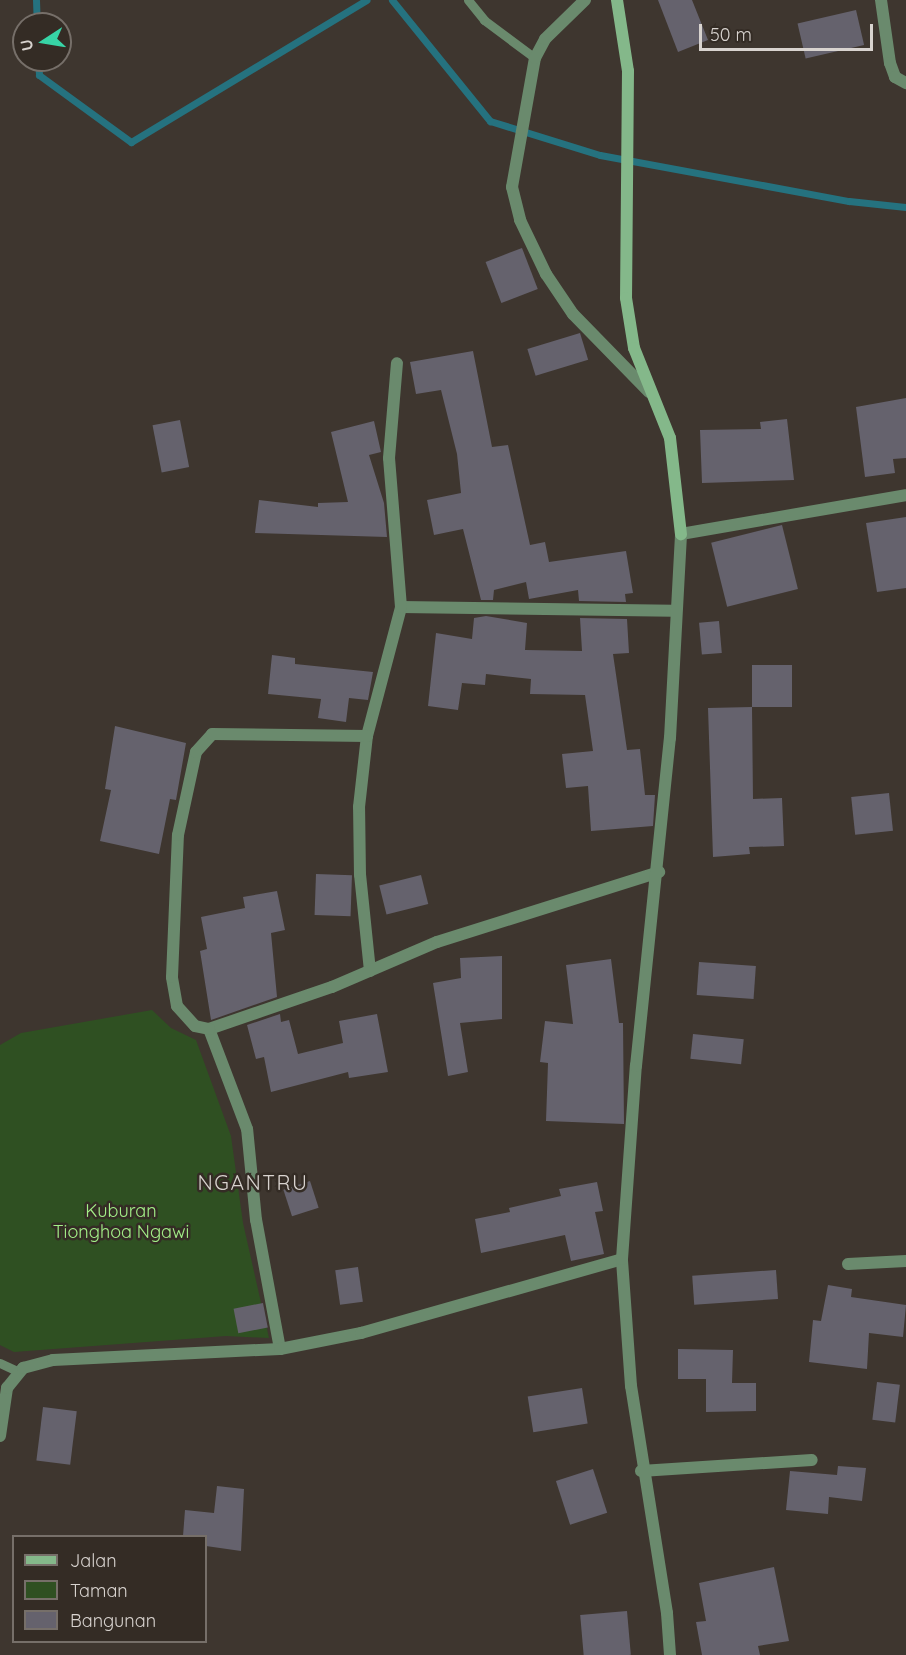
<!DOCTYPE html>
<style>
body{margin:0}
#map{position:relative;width:906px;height:1655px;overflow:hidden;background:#3e362f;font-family:Quicksand,sans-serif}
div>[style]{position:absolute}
.green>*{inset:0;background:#2f5022}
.stream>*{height:7px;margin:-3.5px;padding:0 3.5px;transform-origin:3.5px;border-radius:3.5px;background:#25727f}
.building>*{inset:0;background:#65626d;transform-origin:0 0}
.service>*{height:9px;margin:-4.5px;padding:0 4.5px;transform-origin:4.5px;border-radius:4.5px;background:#6a8a6d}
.minor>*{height:12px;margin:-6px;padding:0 6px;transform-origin:6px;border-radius:6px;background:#6a8a6d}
.tertiary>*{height:12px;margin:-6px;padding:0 6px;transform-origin:6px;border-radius:6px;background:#6a8a6d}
.secondary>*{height:12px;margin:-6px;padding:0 6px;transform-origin:6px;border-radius:6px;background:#84b88a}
span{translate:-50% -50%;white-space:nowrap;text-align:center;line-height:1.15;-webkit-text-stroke:5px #342c25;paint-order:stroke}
.park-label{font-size:18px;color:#a3f088}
.quarter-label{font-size:21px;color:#d8d3cf;letter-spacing:1.5px}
.legend{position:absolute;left:12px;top:1535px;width:195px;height:108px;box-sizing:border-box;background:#342c25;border:2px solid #766f69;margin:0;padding:8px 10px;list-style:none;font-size:18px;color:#d8d3cf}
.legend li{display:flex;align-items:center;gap:12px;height:30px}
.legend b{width:30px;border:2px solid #766f69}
.north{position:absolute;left:12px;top:12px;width:60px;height:60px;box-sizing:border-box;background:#342c25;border:2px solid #766f69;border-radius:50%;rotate:258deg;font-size:16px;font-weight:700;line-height:24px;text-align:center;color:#d8d3cf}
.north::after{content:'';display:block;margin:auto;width:21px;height:27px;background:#37d4a6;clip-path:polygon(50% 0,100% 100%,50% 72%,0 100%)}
.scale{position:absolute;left:699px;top:24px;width:174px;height:27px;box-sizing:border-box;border:3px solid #d8d3cf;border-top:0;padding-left:8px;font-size:18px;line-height:21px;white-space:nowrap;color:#d8d3cf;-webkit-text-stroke:4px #342c25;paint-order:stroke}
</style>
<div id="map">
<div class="green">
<div style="clip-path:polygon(152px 1010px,171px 1028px,196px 1040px,231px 1136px,243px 1223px,269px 1338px,226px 1336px,14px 1352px,0 1345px,0 1045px,21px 1033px)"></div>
</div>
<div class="stream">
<div style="left:36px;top:0;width:24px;rotate:88deg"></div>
<div style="left:392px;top:0;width:156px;rotate:51deg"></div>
<div style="left:490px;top:121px;width:115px;rotate:17.2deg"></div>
<div style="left:600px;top:155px;width:253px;rotate:10.5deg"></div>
<div style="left:849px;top:201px;width:57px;rotate:6deg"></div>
<div style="left:38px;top:60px;width:15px;rotate:86deg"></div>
<div style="left:39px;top:75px;width:114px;rotate:36.1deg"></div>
<div style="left:131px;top:142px;width:275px;rotate:-31.1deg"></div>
</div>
<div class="building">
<div style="clip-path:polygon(658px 0,692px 0,708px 40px,678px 52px)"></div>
<div style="left:856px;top:10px;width:36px;height:60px;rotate:77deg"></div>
<div style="left:522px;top:248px;width:44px;height:39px;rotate:69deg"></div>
<div style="left:580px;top:333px;width:28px;height:55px;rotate:73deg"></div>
<div style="clip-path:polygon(473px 351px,492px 447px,508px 445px,530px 545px,545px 542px,549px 562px,626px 551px,633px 593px,625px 594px,626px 602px,579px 601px,578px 590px,529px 599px,526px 582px,494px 590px,493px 600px,481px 600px,463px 529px,434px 535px,427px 500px,461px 493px,457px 454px,441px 390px,416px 394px,410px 362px)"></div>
<div style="clip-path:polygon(906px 398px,906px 458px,893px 459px,895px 473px,865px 477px,856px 407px)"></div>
<div style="clip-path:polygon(787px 419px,794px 480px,702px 483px,700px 430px,761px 429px,760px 422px)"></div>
<div style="left:180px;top:420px;width:48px;height:28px;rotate:79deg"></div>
<div style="clip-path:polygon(374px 421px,381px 452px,369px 455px,384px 503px,387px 537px,255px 533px,259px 500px,318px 507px,318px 503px,348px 502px,331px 432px)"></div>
<div style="clip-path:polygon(906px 517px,906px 588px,877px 592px,866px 523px)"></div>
<div style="left:782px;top:525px;width:66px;height:73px;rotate:76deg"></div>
<div style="clip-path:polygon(486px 616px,527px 623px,525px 650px,582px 651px,580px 618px,627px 619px,629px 653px,613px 654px,627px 750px,640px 749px,645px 795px,655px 795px,653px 826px,591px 831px,588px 786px,566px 788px,562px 754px,593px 751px,585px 695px,530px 694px,531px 679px,486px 674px,485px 685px,462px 683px,458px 710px,428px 706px,436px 633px,472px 639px,474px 618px)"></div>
<div style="left:719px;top:621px;width:32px;height:20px;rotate:85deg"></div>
<div style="clip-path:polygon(272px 655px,295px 658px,295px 664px,373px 672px,368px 700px,349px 698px,346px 722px,318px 718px,321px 699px,268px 694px)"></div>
<div style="left:752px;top:665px;width:40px;height:42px"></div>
<div style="clip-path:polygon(752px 707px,753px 799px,782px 798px,784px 846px,749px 847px,750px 854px,713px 857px,708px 708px)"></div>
<div style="clip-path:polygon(115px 726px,186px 743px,176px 800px,170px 799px,159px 854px,100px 841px,111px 790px,105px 789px)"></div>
<div style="left:889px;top:793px;width:38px;height:38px;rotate:84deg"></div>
<div style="left:316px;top:874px;width:36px;height:41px;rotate:2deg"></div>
<div style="left:421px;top:875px;width:30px;height:43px;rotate:76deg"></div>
<div style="clip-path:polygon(277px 891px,285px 930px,271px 933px,277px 997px,211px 1020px,200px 951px,207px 949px,201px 917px,245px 908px,243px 897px)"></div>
<div style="clip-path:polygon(502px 956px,502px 1019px,460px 1023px,468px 1072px,448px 1076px,433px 983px,461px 978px,460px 958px)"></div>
<div style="clip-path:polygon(611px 959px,619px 1023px,623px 1023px,624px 1124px,546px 1121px,548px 1063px,540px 1062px,545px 1021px,573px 1024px,566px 965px)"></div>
<div style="left:699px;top:962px;width:57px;height:33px;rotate:4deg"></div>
<div style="clip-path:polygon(280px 1014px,281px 1022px,289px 1020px,298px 1054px,343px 1043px,339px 1021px,377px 1014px,388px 1072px,349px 1078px,348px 1072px,271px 1092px,264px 1057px,256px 1059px,247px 1025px)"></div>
<div style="left:693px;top:1034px;width:51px;height:25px;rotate:6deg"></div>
<div style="left:310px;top:1181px;width:28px;height:28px;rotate:72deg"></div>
<div style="clip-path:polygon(597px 1182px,603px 1211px,595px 1212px,604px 1254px,571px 1261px,565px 1235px,481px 1253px,475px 1219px,510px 1212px,509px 1208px,561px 1196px,559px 1189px)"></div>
<div style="left:358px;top:1267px;width:35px;height:23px;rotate:82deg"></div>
<div style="left:776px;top:1270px;width:29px;height:84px;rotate:86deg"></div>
<div style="clip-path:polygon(828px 1285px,852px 1289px,851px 1297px,906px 1305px,903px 1337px,869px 1333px,867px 1369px,809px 1362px,813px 1320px,821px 1321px)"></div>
<div style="left:263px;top:1303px;width:25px;height:30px;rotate:79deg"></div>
<div style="clip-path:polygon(678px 1349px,733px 1350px,732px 1383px,756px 1383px,756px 1411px,706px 1412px,706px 1379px,678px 1379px)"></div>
<div style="left:877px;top:1382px;width:23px;height:38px;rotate:7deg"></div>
<div style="left:582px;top:1388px;width:36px;height:55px;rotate:81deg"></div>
<div style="left:43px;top:1407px;width:34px;height:54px;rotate:7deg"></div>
<div style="clip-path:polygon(838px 1466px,866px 1468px,862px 1501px,829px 1497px,828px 1514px,786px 1510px,790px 1471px,837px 1475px)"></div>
<div style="left:593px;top:1469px;width:46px;height:39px;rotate:72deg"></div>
<div style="clip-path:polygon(217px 1486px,244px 1489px,241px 1551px,206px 1546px,206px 1536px,183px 1536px,185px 1510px,214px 1513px)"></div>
<div style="clip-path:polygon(774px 1567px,789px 1641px,758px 1646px,760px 1655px,702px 1655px,696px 1622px,706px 1621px,699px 1583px)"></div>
<div style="left:627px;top:1611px;width:44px;height:47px;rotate:85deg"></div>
</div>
<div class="service">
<div style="left:468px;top:0;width:26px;rotate:51deg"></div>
<div style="left:484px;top:20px;width:64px;rotate:36.7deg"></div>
<div style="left:0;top:1363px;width:21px;rotate:25deg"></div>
</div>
<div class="minor">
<div style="left:881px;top:0;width:64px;rotate:81.9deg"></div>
<div style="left:890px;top:63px;width:15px;rotate:70deg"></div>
<div style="left:895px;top:77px;width:13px;rotate:29deg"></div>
<div style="left:512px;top:187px;width:34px;rotate:76deg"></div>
<div style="left:520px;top:220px;width:60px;rotate:64.3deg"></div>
<div style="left:546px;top:274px;width:48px;rotate:56deg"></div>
<div style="left:573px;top:314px;width:109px;rotate:45.7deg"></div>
<div style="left:681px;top:534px;width:228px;rotate:-9.8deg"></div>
<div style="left:401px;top:607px;width:272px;rotate:0.8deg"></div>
<div style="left:370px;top:971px;width:97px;rotate:-95.9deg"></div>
<div style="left:360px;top:875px;width:68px;rotate:-90.8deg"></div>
<div style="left:359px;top:807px;width:71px;rotate:-83.6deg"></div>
<div style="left:367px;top:736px;width:133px;rotate:-75.2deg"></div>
<div style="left:401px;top:607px;width:149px;rotate:-94.6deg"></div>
<div style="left:389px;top:458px;width:95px;rotate:-85.2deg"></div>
<div style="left:209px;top:1029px;width:130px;rotate:-18.9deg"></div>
<div style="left:332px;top:987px;width:114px;rotate:-23.2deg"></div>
<div style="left:437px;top:942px;width:233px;rotate:-17.5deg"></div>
<div style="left:848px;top:1264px;width:58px;rotate:-3deg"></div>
<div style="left:280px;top:1349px;width:131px;rotate:-100.5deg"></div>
<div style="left:256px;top:1220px;width:91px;rotate:-95.6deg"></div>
<div style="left:247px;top:1129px;width:107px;rotate:-110.8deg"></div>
<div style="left:209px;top:1029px;width:14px;rotate:-168deg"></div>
<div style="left:195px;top:1026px;width:27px;rotate:-132deg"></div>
<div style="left:177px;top:1006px;width:29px;rotate:-100deg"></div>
<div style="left:172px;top:977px;width:142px;rotate:-87.6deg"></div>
<div style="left:178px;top:835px;width:85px;rotate:-77.8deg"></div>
<div style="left:196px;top:752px;width:24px;rotate:-48deg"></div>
<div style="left:212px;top:734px;width:155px;rotate:0.7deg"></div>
<div style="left:0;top:1436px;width:49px;rotate:-81.7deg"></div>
<div style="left:7px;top:1388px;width:26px;rotate:-51deg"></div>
<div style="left:23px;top:1368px;width:31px;rotate:-15deg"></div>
<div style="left:53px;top:1360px;width:227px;rotate:-2.8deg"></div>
<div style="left:280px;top:1349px;width:83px;rotate:-11.2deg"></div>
<div style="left:361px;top:1333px;width:271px;rotate:-15.8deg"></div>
<div style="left:641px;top:1471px;width:171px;rotate:-3.7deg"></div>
</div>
<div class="tertiary">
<div style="left:512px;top:187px;width:131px;rotate:-79.9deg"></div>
<div style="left:535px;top:58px;width:21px;rotate:-62deg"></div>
<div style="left:545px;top:39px;width:56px;rotate:-44.3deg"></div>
<div style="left:670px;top:1655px;width:42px;rotate:-94.1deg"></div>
<div style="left:667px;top:1613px;width:230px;rotate:-99deg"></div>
<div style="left:631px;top:1386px;width:127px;rotate:-94.1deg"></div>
<div style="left:622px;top:1259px;width:194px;rotate:-85.9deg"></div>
<div style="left:636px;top:1066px;width:330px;rotate:-84.1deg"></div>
<div style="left:670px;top:738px;width:204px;rotate:-86.9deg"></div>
</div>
<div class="secondary">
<div style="left:617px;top:0;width:72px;rotate:81.2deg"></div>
<div style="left:628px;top:71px;width:227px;rotate:90.5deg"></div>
<div style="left:626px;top:298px;width:51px;rotate:80.9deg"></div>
<div style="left:634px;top:348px;width:97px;rotate:68.2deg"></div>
<div style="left:670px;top:438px;width:97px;rotate:83.5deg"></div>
</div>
<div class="park-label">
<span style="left:121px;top:1222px">Kuburan<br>Tionghoa Ngawi</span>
</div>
<div class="quarter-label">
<span style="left:253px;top:1182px">NGANTRU</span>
</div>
<ul class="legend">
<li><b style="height:8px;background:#84b88a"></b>Jalan</li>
<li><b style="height:16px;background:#2f5022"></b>Taman</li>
<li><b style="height:16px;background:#65626d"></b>Bangunan</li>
</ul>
<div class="north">U</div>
<div class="scale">50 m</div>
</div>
